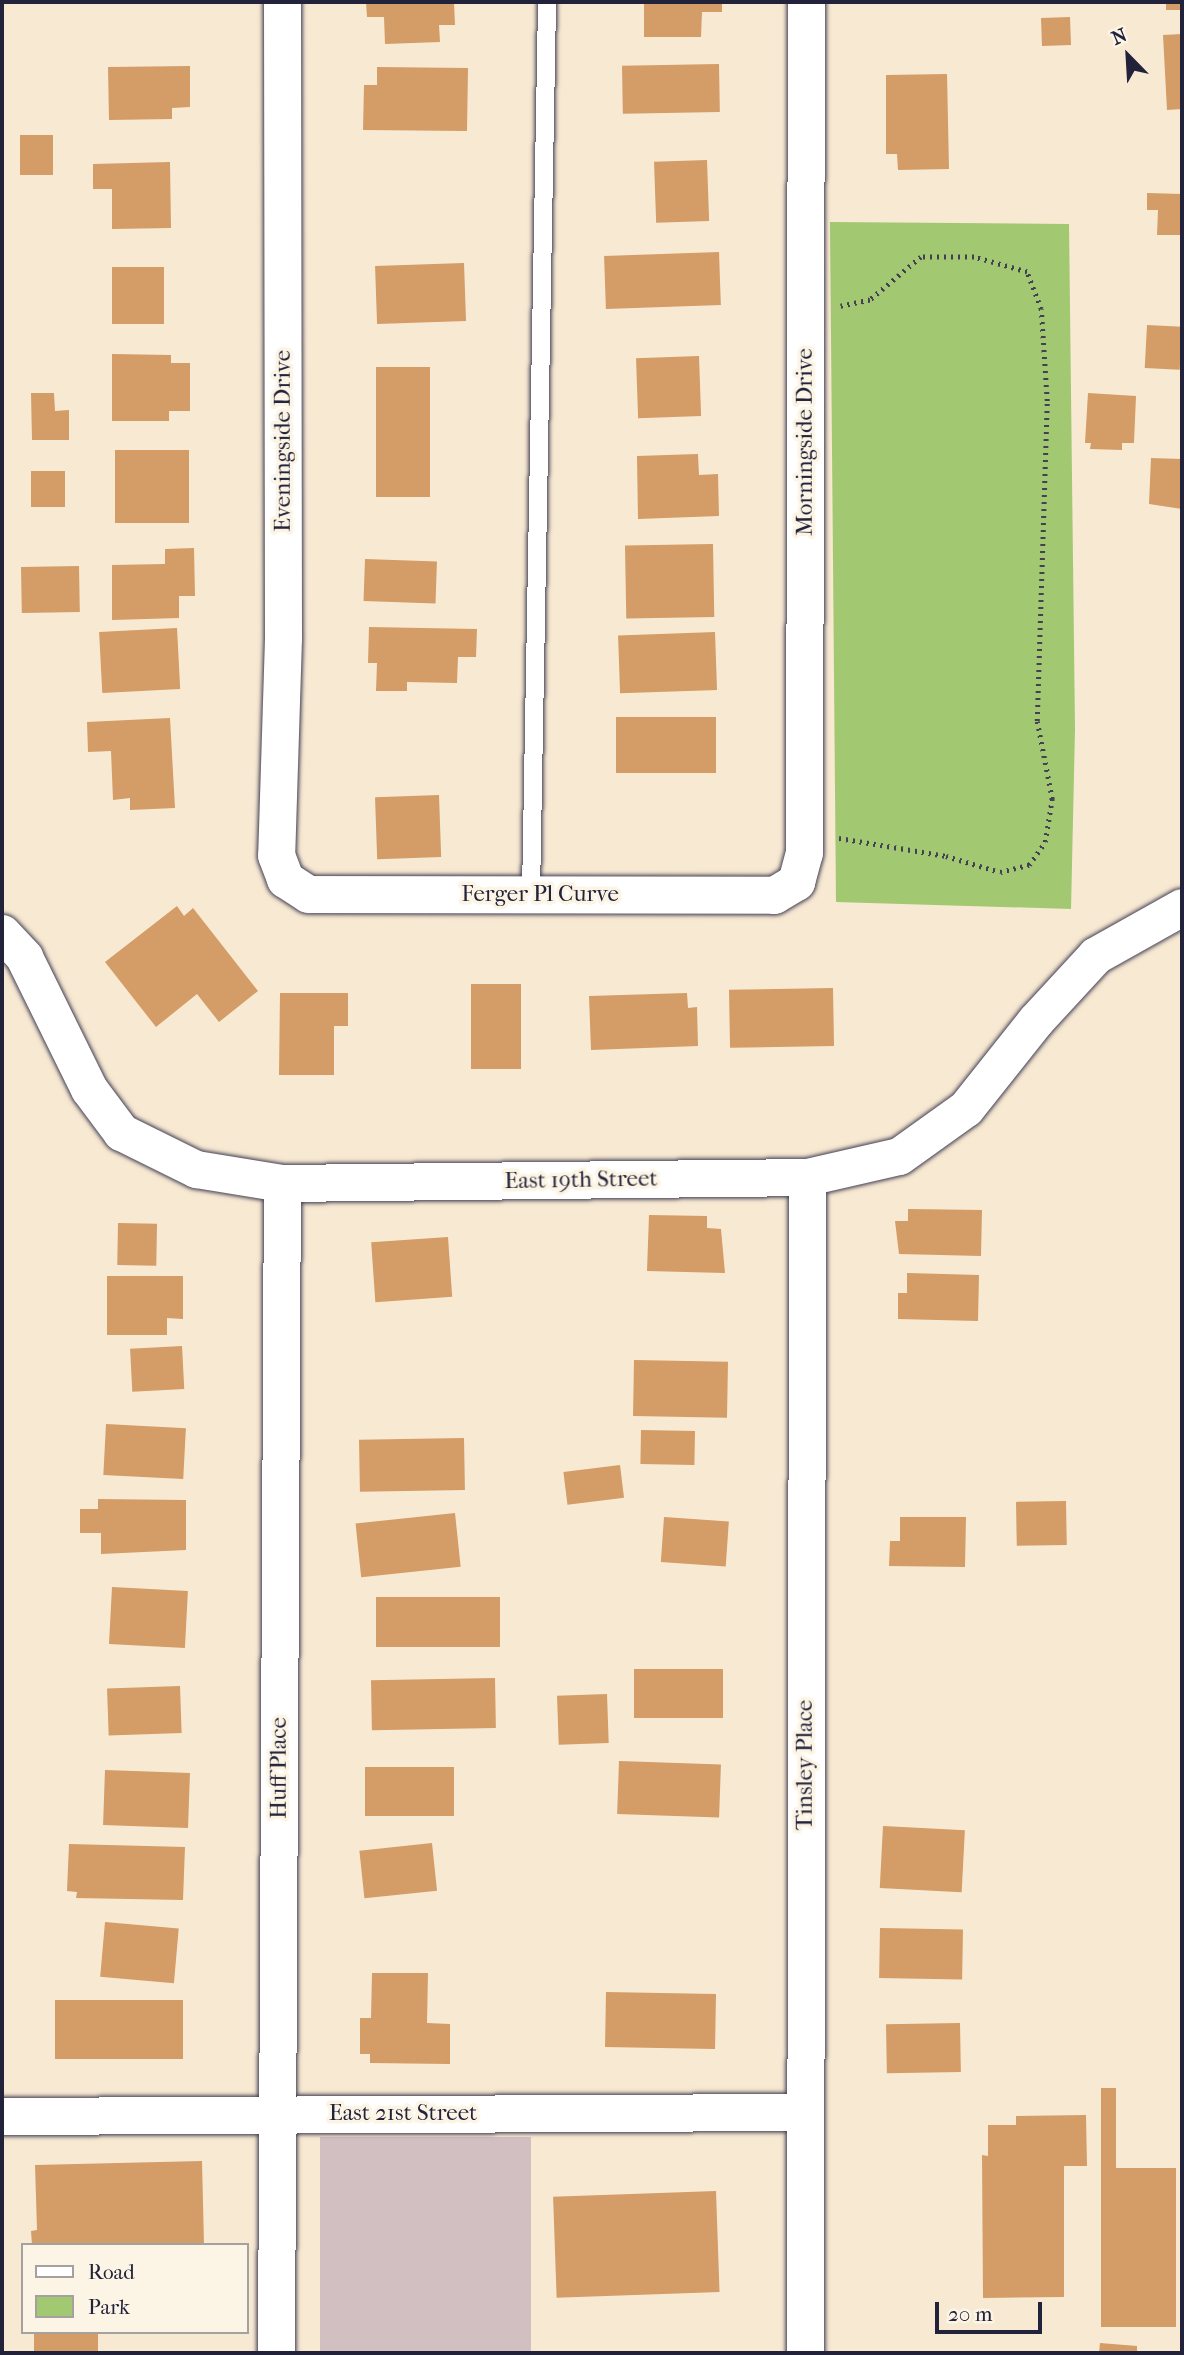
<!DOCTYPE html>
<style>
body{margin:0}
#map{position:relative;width:1184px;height:2355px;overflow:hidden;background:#f8e9d3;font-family:"IM FELL French Canon",serif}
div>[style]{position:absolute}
.industrial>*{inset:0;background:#d2bfc1;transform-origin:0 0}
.green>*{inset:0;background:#a2c872}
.building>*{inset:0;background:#d49c66;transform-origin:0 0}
.path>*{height:4.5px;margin-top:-2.25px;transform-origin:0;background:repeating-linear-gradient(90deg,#424052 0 2px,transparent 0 7px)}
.roads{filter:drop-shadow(0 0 2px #424052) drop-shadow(0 0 2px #424052)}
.lane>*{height:18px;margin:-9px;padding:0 9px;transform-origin:9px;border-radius:9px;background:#fff}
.street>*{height:37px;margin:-18.5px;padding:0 18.5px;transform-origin:18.5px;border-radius:18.5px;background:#fff}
span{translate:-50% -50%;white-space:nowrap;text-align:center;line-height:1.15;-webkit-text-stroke:7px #fcf5e5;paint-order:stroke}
.street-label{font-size:23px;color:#22223b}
.frame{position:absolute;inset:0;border:4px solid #22223b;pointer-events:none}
.legend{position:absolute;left:21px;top:2243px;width:228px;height:91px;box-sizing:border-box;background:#fcf5e5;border:2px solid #a5a1a1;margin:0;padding:9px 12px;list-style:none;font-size:21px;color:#22223b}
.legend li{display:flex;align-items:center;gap:14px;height:35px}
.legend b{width:35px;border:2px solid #a5a1a1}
.north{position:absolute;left:1093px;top:21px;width:70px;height:70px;-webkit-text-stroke:5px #fcf5e5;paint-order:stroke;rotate:336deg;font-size:19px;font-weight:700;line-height:28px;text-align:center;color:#22223b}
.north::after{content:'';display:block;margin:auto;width:24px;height:32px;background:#22223b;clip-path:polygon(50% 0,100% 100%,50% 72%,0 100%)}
.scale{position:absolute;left:935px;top:2302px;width:107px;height:32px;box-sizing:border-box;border:4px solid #22223b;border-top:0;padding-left:9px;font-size:21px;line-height:24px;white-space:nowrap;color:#22223b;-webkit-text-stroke:5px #fcf5e5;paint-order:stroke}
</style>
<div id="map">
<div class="industrial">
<div style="left:320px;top:2137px;width:211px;height:216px"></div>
</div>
<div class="green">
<div style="clip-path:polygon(830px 222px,1069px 224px,1075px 729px,1071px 909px,836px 902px)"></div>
</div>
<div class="building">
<div style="clip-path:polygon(366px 2px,454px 2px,455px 25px,439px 25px,440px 42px,385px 44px,384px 17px,367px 17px)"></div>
<div style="clip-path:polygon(644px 2px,722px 2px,722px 12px,702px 12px,701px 37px,644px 37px)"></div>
<div style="left:1166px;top:2px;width:16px;height:8px"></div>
<div style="left:1070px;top:17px;width:28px;height:29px;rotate:88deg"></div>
<div style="clip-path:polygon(1182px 34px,1182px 109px,1167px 110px,1163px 35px)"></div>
<div style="left:719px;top:64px;width:48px;height:97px;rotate:89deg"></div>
<div style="clip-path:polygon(190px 66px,190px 107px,172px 108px,172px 119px,109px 120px,108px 67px)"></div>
<div style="clip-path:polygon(377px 67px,468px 68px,467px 131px,363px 130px,364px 85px,377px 85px)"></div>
<div style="clip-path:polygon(947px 74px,949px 169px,898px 170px,897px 154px,886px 154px,886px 75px)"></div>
<div style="left:20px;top:135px;width:33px;height:40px"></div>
<div style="left:707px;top:160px;width:61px;height:53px;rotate:88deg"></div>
<div style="clip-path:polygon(170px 162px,171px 228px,112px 229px,112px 189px,93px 189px,93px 164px)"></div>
<div style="clip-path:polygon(1147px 193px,1182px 194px,1182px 235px,1157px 235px,1158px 210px,1147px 210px)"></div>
<div style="left:719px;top:252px;width:53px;height:115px;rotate:88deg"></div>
<div style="left:464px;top:263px;width:58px;height:89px;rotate:88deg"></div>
<div style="left:112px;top:267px;width:52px;height:57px"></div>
<div style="left:1147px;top:325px;width:35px;height:43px;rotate:3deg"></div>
<div style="clip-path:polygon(112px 354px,171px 355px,171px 363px,190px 363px,190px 411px,169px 411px,169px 421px,112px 421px)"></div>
<div style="left:699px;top:356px;width:60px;height:63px;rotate:88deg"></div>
<div style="left:430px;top:367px;width:130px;height:54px;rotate:90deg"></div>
<div style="clip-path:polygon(31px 393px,54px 393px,55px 411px,69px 410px,69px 440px,32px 440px)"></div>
<div style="clip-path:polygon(1088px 393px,1136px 396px,1134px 443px,1122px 443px,1122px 450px,1090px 449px,1091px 443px,1085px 443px)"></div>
<div style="left:115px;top:450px;width:74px;height:73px"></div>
<div style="clip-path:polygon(698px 454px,699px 475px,718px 474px,719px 516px,638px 519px,637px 456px)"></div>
<div style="clip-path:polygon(1151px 458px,1182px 459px,1182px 509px,1149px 504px)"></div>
<div style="left:31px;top:471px;width:34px;height:36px"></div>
<div style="left:713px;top:544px;width:73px;height:88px;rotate:89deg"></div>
<div style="clip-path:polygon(194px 548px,195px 596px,179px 596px,179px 618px,112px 620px,112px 565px,165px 564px,165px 549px)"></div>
<div style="left:365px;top:559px;width:72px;height:42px;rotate:2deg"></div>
<div style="left:79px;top:566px;width:46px;height:58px;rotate:89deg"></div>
<div style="clip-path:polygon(369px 627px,477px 629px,476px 657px,458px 657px,457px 683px,407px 682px,407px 691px,376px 691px,377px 663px,368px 663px)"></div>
<div style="left:177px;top:628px;width:61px;height:78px;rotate:87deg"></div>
<div style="left:715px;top:632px;width:58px;height:97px;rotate:88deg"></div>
<div style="left:716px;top:717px;width:56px;height:100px;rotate:90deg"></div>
<div style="clip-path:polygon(170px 718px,175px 808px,130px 810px,130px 798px,113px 800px,111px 751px,88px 752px,87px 722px)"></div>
<div style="left:439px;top:795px;width:62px;height:64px;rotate:88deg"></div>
<div style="clip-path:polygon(177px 906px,184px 916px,193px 908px,258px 991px,219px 1022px,197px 994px,156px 1027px,105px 962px)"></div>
<div style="left:471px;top:984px;width:50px;height:85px"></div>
<div style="left:833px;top:988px;width:58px;height:104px;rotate:89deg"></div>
<div style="clip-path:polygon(280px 993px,348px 993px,348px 1026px,334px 1026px,334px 1075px,279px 1075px)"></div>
<div style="clip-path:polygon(687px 993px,688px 1008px,697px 1007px,698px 1046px,591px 1050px,589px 996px)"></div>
<div style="clip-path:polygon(908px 1209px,982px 1210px,981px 1256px,899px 1254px,895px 1221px,908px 1221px)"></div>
<div style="clip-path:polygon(649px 1215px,707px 1216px,707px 1228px,721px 1229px,725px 1273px,647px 1271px)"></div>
<div style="left:118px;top:1223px;width:39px;height:42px;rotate:1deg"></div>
<div style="left:448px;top:1237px;width:60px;height:77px;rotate:86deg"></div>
<div style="clip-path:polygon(907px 1273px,979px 1275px,978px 1321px,898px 1319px,898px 1293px,907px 1293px)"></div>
<div style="clip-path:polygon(107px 1276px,183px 1276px,183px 1319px,167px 1318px,167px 1335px,107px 1335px)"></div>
<div style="left:182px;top:1346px;width:43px;height:52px;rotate:87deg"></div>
<div style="left:634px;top:1360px;width:94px;height:56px;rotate:1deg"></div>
<div style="left:106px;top:1424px;width:80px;height:51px;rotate:3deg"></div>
<div style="left:641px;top:1430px;width:54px;height:34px;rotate:1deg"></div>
<div style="left:464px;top:1438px;width:52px;height:105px;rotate:89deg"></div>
<div style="left:620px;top:1465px;width:33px;height:57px;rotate:83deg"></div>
<div style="clip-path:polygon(98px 1499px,186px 1500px,186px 1550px,101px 1554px,101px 1533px,80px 1533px,80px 1509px,98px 1509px)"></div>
<div style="left:1066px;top:1501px;width:44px;height:50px;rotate:89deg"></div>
<div style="left:455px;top:1513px;width:54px;height:100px;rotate:84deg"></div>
<div style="left:664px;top:1517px;width:65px;height:45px;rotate:4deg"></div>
<div style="clip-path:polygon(900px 1517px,966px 1517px,965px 1567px,889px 1566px,890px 1541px,900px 1541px)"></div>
<div style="left:112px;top:1587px;width:76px;height:57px;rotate:3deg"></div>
<div style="left:500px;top:1597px;width:50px;height:124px;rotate:90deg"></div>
<div style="left:723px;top:1669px;width:49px;height:89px;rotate:90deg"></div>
<div style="left:495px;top:1678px;width:50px;height:124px;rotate:89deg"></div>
<div style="left:180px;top:1686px;width:47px;height:73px;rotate:88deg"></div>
<div style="left:607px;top:1694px;width:49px;height:50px;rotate:88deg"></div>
<div style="left:619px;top:1761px;width:102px;height:53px;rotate:2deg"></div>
<div style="left:454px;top:1767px;width:49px;height:89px;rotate:90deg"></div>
<div style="left:105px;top:1770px;width:85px;height:55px;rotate:2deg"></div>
<div style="left:883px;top:1826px;width:82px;height:62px;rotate:3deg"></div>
<div style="left:432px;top:1843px;width:48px;height:73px;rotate:84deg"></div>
<div style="clip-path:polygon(69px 1844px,185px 1847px,183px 1900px,76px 1898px,77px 1892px,67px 1891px)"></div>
<div style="left:105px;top:1922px;width:74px;height:55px;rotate:5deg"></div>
<div style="left:880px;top:1928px;width:83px;height:50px;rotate:1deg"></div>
<div style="clip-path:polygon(372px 1973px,428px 1973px,427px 2023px,450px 2024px,450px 2064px,370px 2063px,370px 2054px,360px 2054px,360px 2018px,371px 2018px)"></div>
<div style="left:606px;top:1992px;width:110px;height:55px;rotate:1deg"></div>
<div style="left:183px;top:2000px;width:59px;height:128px;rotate:90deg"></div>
<div style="left:960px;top:2023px;width:49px;height:74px;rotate:89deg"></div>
<div style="clip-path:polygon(1101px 2088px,1116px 2088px,1116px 2168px,1176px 2168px,1176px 2327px,1101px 2327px)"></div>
<div style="clip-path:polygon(1086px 2115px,1087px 2166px,1064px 2166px,1064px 2297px,983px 2298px,982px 2155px,988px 2156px,988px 2125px,1016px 2125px,1016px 2116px)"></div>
<div style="clip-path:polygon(202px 2161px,204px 2245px,32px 2245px,31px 2231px,37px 2230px,35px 2165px)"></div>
<div style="left:716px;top:2191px;width:101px;height:163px;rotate:88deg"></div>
<div style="left:34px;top:2332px;width:64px;height:21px"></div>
<div style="clip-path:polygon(1100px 2343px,1137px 2346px,1137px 2353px,1099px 2353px)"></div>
</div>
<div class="path">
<div style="left:839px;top:838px;width:109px;rotate:9.5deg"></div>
<div style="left:946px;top:856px;width:56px;rotate:16.5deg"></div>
<div style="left:1000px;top:872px;width:30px;rotate:-14deg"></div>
<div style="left:1029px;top:865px;width:28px;rotate:-55deg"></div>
<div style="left:1045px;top:842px;width:44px;rotate:-80.8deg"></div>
<div style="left:1052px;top:799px;width:79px;rotate:-100.9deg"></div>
<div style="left:1037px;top:721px;width:320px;rotate:-88.2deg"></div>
<div style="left:1047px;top:401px;width:92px;rotate:-93.7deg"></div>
<div style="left:1041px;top:309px;width:40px;rotate:-111deg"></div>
<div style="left:1027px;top:272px;width:55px;rotate:-164.2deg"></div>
<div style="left:974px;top:257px;width:53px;rotate:180deg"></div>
<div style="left:921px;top:257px;width:67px;rotate:139.9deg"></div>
<div style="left:870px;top:300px;width:30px;rotate:168deg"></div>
</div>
<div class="roads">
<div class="lane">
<div style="left:531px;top:894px;width:892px;rotate:-88.97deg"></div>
</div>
<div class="street">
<div style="left:282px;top:2px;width:636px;rotate:89.91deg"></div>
<div style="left:283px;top:638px;width:217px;rotate:91.8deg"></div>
<div style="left:276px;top:855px;width:26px;rotate:69deg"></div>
<div style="left:285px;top:879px;width:27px;rotate:33deg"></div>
<div style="left:308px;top:894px;width:466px;rotate:0.1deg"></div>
<div style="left:774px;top:895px;width:26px;rotate:-31deg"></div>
<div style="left:796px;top:882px;width:30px;rotate:-75deg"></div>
<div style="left:804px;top:853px;width:851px;rotate:-89.87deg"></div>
<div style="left:2px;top:933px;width:33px;rotate:47deg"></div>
<div style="left:24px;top:957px;width:147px;rotate:63.8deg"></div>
<div style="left:89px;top:1089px;width:54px;rotate:53.3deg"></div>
<div style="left:121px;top:1132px;width:84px;rotate:26.3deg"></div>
<div style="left:196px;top:1169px;width:87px;rotate:9.2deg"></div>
<div style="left:282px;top:1183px;width:525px;rotate:-0.65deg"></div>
<div style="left:807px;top:1177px;width:94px;rotate:-12.9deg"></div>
<div style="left:899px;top:1156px;width:82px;rotate:-35.6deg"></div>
<div style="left:966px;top:1108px;width:112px;rotate:-51.5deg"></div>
<div style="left:1036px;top:1020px;width:88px;rotate:-47.3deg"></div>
<div style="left:1096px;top:955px;width:98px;rotate:-29.2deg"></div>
<div style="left:2px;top:2116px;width:802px;rotate:-0.29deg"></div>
<div style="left:276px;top:2353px;width:1170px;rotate:-89.71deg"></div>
<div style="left:805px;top:2353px;width:1176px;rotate:-89.9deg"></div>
</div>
</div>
<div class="street-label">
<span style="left:283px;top:441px;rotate:-90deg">Eveningside Drive</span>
<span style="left:805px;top:442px;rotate:-90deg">Morningside Drive</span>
<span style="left:540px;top:894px">Ferger Pl Curve</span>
<span style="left:581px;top:1180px;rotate:-1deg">East 19th Street</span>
<span style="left:805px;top:1765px;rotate:-90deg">Tinsley Place</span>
<span style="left:279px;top:1768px;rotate:-90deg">Huff Place</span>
<span style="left:403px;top:2113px">East 21st Street</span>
</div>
<div class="frame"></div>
<ul class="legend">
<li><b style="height:9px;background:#fff"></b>Road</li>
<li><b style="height:19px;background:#a2c872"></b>Park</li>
</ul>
<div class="north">N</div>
<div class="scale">20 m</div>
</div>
